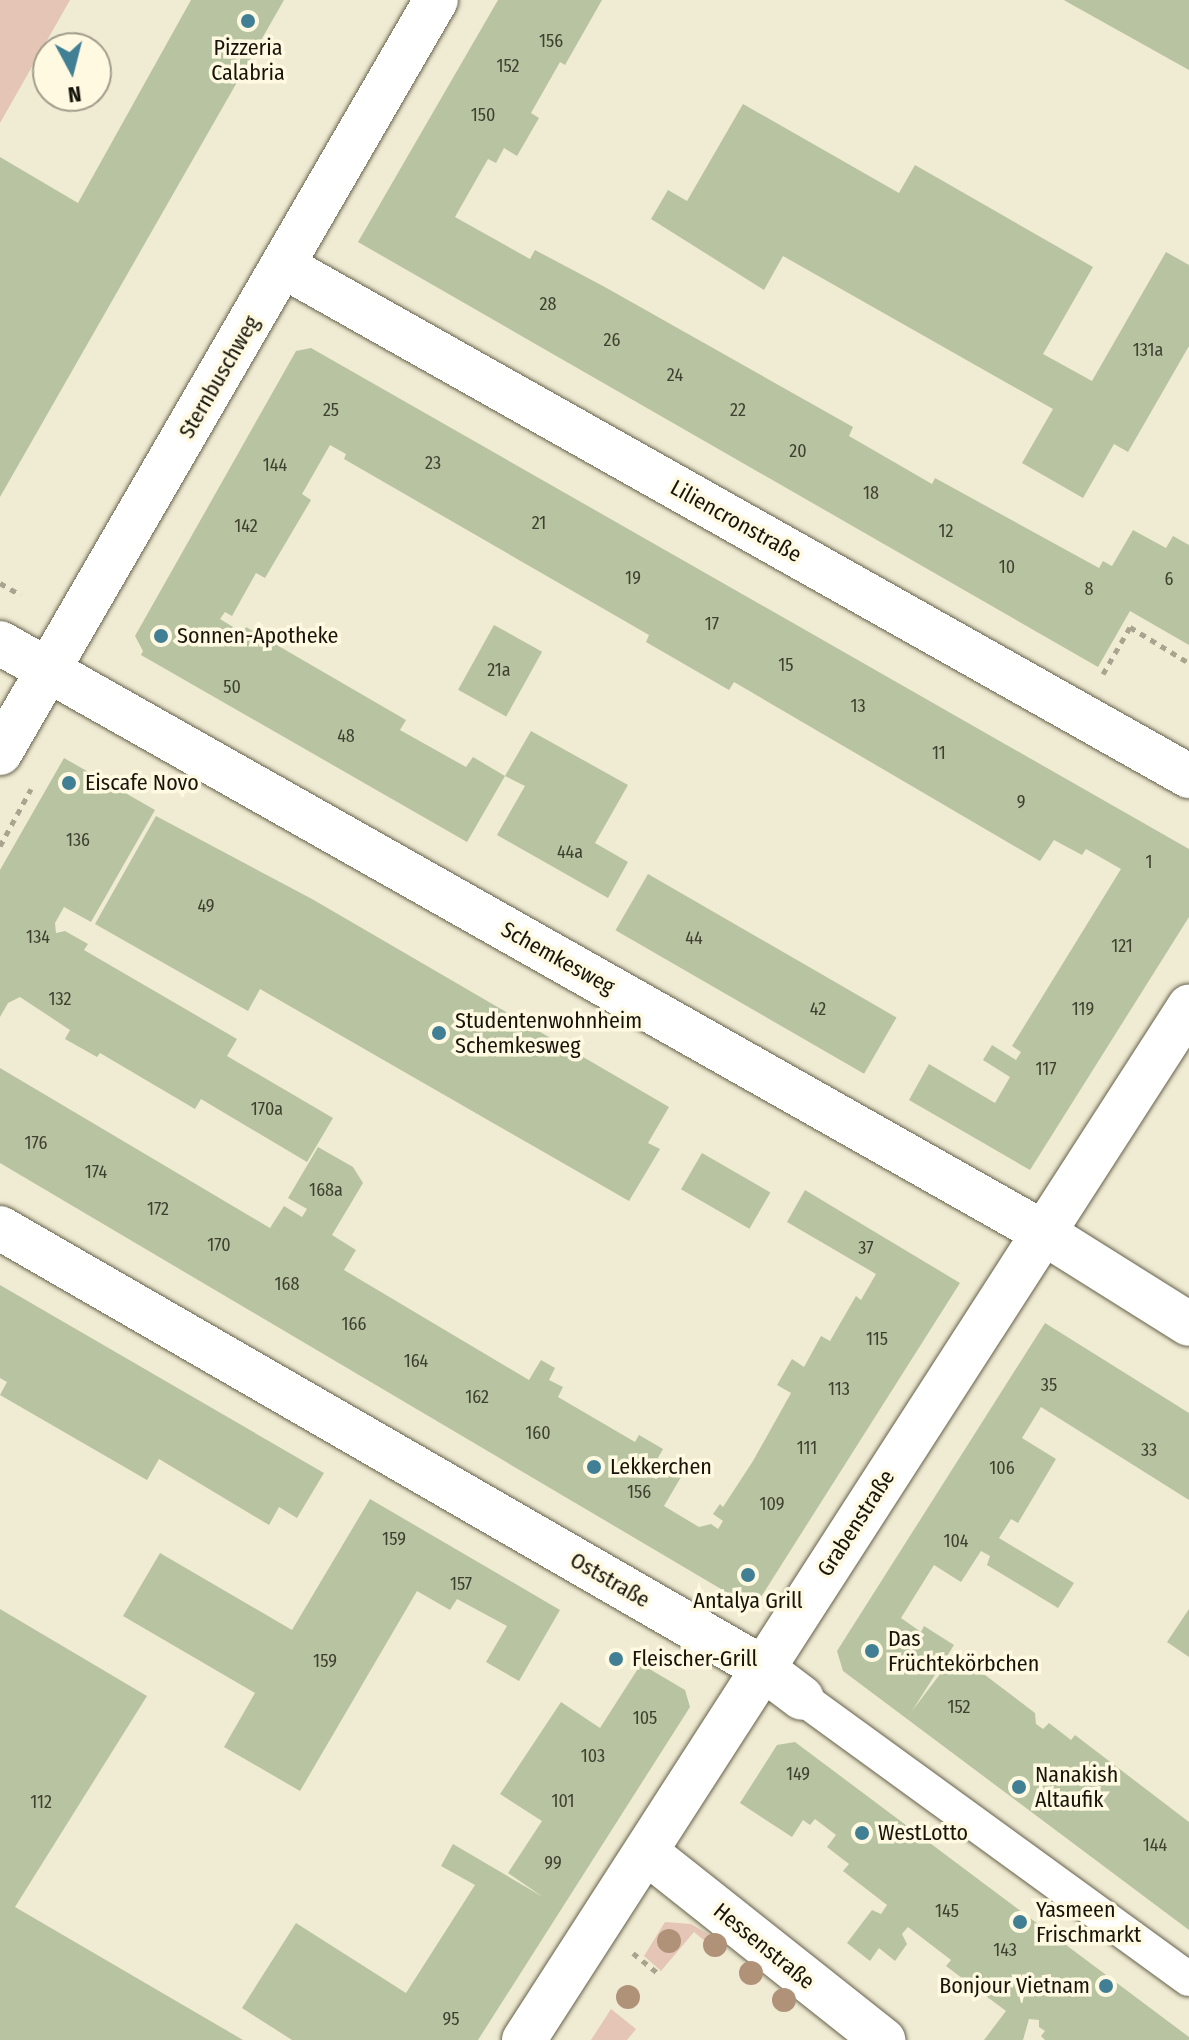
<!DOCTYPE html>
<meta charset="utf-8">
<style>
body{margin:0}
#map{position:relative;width:1189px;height:2040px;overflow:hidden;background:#f0ebd3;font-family:"Fira Sans Condensed",sans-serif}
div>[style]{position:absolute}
.green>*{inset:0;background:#e5c6b6}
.building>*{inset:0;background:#b8c4a1;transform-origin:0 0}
.path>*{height:5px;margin-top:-2.5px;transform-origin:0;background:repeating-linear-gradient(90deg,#a8a490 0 6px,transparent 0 12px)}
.roads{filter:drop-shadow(0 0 2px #65614b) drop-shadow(0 0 2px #65614b)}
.pedestrian>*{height:34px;margin:-17px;padding:0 17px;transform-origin:17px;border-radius:17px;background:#fff}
.minor>*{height:44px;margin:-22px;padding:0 22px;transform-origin:22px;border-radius:22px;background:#fff}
.secondary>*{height:44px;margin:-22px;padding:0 22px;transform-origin:22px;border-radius:22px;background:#fff}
.trees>*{width:24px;height:24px;margin:-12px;border-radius:50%;background:#b09278}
.dots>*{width:22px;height:22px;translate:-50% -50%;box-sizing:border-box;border:4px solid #fef9e0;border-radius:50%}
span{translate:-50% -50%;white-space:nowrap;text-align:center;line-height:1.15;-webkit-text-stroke:7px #fef9e0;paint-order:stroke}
.number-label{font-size:18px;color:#3e4030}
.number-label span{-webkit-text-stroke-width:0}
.poi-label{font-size:22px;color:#16140b}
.left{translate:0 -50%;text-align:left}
.right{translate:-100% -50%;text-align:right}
.street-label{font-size:22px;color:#16140b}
.north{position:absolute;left:32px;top:32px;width:80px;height:80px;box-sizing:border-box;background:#fef9e0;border:2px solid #a19d8b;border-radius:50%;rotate:173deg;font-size:22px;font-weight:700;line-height:32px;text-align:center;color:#16140b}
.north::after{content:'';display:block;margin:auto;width:28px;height:36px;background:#417f95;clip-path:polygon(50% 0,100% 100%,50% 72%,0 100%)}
</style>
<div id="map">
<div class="green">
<div style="clip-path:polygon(0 0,70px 0,0 123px)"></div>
<div style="clip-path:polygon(665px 1922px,691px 1924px,711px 1936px,706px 1942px,694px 1932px,661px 1971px,644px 1956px)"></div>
<div style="clip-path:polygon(611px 2009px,636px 2029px,627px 2040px,591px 2040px)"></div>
</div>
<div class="building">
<div style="clip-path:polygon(191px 0,284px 0,0 497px,0 157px,78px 203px)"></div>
<div style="clip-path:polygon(498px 0,602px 0,565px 65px,560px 62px,531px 113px,539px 118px,517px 156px,504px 148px,496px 163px,488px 159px,455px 217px,530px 259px,535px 250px,603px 286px,853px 427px,849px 436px,932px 484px,935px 478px,1099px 568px,1103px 561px,1112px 566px,1133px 530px,1166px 548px,1173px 536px,1189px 545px,1189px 645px,1130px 611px,1098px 667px,358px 242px)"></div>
<div style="clip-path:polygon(1064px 0,1189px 0,1189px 70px,1069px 3px)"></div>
<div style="clip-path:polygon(743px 104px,899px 193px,915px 165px,1093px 267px,1043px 354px,1092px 381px,1166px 252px,1189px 265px,1189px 346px,1128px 452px,1114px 444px,1083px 498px,1022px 463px,1053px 409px,783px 256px,764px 290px,651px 219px,668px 190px,687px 201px)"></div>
<div style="clip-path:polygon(311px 348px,1189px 849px,1189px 917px,1030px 1170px,909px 1100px,929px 1064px,995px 1103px,1010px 1077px,983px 1060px,992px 1045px,1016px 1060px,1021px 1052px,1012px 1046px,1121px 869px,1086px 849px,1082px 855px,1054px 840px,1040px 861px,734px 682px,729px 690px,646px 642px,649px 635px,344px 459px,346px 454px,330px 445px,302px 494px,311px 500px,265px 578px,256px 573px,232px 616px,225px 612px,220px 619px,243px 633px,246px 627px,406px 720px,400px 730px,466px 767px,473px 757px,505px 776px,467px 842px,141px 655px,143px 651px,135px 636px,296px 351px)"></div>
<div style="left:494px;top:625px;width:55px;height:74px;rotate:29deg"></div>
<div style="clip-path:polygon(531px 731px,628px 785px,595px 843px,628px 862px,608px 898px,497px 835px,525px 786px,505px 776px)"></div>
<div style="clip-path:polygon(64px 758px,155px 810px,91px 922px,64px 907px,55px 923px,56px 933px,65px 931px,88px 944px,84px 950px,237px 1039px,227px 1056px,333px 1118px,307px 1162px,201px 1099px,195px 1109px,100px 1053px,97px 1057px,65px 1039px,70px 1030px,20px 997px,8px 1003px,0 1017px,0 870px)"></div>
<div style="clip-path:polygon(156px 816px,312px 899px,669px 1107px,648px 1143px,660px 1149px,629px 1201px,260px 989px,248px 1011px,95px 924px)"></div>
<div style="left:648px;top:874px;width:287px;height:65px;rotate:30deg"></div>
<div style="clip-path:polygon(0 1068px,270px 1228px,284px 1206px,302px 1217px,307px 1209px,288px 1198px,318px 1147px,353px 1167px,363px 1183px,332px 1235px,356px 1250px,344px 1270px,529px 1380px,541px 1360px,555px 1368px,549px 1380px,563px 1387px,558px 1397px,635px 1442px,639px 1435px,663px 1449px,648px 1475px,656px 1479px,676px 1468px,684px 1472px,664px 1506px,699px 1527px,711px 1524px,718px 1529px,723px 1521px,713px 1514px,720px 1504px,723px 1507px,753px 1461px,791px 1393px,777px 1385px,792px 1359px,804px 1367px,821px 1336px,830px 1341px,856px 1296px,861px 1300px,876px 1274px,787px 1222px,805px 1190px,960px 1283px,761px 1597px,743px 1602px,0 1163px)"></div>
<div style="left:702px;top:1153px;width:79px;height:42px;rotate:30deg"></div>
<div style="clip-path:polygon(0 1285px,324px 1473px,297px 1518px,279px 1507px,269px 1525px,159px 1459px,147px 1480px,0 1395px,7px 1382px,0 1378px)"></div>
<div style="clip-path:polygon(1045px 1323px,1189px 1413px,1189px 1500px,1041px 1407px,1022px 1438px,1056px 1459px,1018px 1523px,1011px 1519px,999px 1538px,1074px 1583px,1058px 1608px,987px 1565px,990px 1556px,981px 1551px,961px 1582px,934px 1565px,901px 1618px,921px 1632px,924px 1626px,954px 1645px,912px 1711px,956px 1653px,1035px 1713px,1036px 1724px,1043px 1729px,1049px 1723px,1071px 1740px,1075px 1735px,1189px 1822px,1189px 1930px,843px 1671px,837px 1651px)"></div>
<div style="clip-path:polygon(370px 1499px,560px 1610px,519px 1681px,486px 1662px,507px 1626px,457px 1599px,450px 1610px,417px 1591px,300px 1791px,224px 1747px,255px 1693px,123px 1616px,160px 1553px,292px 1630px)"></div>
<div style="clip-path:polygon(0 1609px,147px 1696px,15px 1907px,243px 2040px,0 2040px)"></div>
<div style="clip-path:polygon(1189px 1609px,1189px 1657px,1167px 1642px)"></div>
<div style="clip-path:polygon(641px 1664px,685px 1690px,690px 1707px,478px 2040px,292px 2040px,242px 2008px,296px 1923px,406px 1993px,475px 1885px,441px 1866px,453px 1844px,543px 1897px,508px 1873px,542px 1821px,500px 1794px,561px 1702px,600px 1728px)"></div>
<div style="clip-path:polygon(795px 1742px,1189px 2037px,1189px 2040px,1045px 2040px,1041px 2036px,1045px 2031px,1039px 2027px,1039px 2020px,1029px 2019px,1023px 2040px,984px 2040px,1006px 2011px,946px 1966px,951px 1960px,908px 1927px,902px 1934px,907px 1944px,895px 1961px,879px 1948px,870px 1961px,847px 1943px,872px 1910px,881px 1914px,887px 1905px,843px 1871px,849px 1864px,827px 1847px,836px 1835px,815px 1819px,810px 1825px,803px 1820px,792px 1837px,740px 1803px,777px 1745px)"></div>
</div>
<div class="path">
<div style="left:0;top:583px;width:24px;rotate:30deg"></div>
<div style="left:1103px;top:674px;width:54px;rotate:-60.1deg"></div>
<div style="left:1130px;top:627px;width:69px;rotate:31.4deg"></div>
<div style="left:0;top:846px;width:65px;rotate:-61.5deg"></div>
<div style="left:633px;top:1953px;width:35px;rotate:39deg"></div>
</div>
<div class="roads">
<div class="pedestrian">
<div style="left:802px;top:1698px;width:478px;rotate:36deg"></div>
</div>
<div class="minor">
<div style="left:283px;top:266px;width:1040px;rotate:29.38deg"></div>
<div style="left:0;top:643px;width:1199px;rotate:29.47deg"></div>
<div style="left:1044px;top:1233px;width:171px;rotate:32.1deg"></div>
<div style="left:0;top:1228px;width:879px;rotate:29.98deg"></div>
<div style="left:761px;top:1667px;width:51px;rotate:37.1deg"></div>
<div style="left:646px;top:1852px;width:303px;rotate:38.4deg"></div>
<div style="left:524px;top:2040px;width:1229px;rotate:-57.23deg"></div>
</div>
<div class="secondary">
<div style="left:0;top:753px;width:870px;rotate:-59.93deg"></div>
</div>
</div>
<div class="trees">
<div style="left:669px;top:1941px"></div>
<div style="left:715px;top:1945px"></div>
<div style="left:751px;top:1973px"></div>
<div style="left:628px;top:1997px"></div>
<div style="left:784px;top:2000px"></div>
</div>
<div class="dots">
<div style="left:248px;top:21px;background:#417f95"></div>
<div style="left:161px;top:636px;background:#417f95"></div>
<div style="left:69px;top:783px;background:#417f95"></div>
<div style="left:439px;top:1033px;background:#417f95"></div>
<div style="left:594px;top:1467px;background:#417f95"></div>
<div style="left:748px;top:1575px;background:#417f95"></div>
<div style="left:872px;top:1651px;background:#417f95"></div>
<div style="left:616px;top:1659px;background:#417f95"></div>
<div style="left:1019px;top:1787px;background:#417f95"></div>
<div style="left:862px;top:1833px;background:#417f95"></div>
<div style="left:1020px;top:1922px;background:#417f95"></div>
<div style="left:1106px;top:1986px;background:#417f95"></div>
</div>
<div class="number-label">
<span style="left:551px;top:41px">156</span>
<span style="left:508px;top:66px">152</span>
<span style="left:483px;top:115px">150</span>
<span style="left:548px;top:304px">28</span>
<span style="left:612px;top:340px">26</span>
<span style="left:1148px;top:350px">131a</span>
<span style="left:675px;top:375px">24</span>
<span style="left:331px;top:410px">25</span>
<span style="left:738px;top:410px">22</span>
<span style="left:798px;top:451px">20</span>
<span style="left:433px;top:463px">23</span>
<span style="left:275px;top:465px">144</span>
<span style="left:871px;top:493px">18</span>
<span style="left:539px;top:523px">21</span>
<span style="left:246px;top:526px">142</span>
<span style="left:946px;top:531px">12</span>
<span style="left:1007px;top:567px">10</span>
<span style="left:633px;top:578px">19</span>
<span style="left:1169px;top:579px">6</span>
<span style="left:1089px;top:589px">8</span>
<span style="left:712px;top:624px">17</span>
<span style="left:786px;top:665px">15</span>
<span style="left:499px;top:670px">21a</span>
<span style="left:232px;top:687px">50</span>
<span style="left:858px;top:706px">13</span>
<span style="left:346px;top:736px">48</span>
<span style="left:939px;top:753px">11</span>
<span style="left:1021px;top:802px">9</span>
<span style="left:78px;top:840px">136</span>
<span style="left:570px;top:852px">44a</span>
<span style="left:1149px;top:862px">1</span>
<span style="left:206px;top:906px">49</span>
<span style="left:38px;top:937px">134</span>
<span style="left:694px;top:938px">44</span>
<span style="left:1122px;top:946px">121</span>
<span style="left:60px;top:999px">132</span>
<span style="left:818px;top:1009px">42</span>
<span style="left:1083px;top:1009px">119</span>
<span style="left:1046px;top:1069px">117</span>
<span style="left:267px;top:1109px">170a</span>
<span style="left:36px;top:1143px">176</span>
<span style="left:96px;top:1172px">174</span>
<span style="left:326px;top:1190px">168a</span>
<span style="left:158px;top:1209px">172</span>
<span style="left:219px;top:1245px">170</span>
<span style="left:866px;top:1248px">37</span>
<span style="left:287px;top:1284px">168</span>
<span style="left:354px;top:1324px">166</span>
<span style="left:877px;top:1339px">115</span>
<span style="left:416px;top:1361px">164</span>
<span style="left:1049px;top:1385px">35</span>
<span style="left:839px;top:1389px">113</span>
<span style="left:477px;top:1397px">162</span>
<span style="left:538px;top:1433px">160</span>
<span style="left:807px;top:1448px">111</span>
<span style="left:1149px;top:1450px">33</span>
<span style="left:1002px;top:1468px">106</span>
<span style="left:639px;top:1492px">156</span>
<span style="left:772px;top:1504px">109</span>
<span style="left:394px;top:1539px">159</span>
<span style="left:956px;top:1541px">104</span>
<span style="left:461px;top:1584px">157</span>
<span style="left:325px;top:1661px">159</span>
<span style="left:959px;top:1707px">152</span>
<span style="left:645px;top:1718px">105</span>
<span style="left:593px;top:1756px">103</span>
<span style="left:798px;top:1774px">149</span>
<span style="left:563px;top:1801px">101</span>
<span style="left:41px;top:1802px">112</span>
<span style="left:1155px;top:1845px">144</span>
<span style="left:553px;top:1863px">99</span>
<span style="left:947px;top:1911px">145</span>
<span style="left:1005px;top:1950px">143</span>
<span style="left:451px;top:2019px">95</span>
</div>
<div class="poi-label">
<span style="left:248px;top:60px">Pizzeria<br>Calabria</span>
<span class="left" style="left:177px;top:636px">Sonnen-Apotheke</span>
<span class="left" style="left:85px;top:783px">Eiscafe Novo</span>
<span class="left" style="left:455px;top:1033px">Studentenwohnheim<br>Schemkesweg</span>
<span class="left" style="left:610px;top:1467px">Lekkerchen</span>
<span style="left:748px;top:1601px">Antalya Grill</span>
<span class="left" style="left:888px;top:1651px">Das<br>Früchtekörbchen</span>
<span class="left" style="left:632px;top:1659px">Fleischer-Grill</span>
<span class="left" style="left:1035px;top:1787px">Nanakish<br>Altaufik</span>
<span class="left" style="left:878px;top:1833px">WestLotto</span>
<span class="left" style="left:1036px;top:1922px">Yasmeen<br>Frischmarkt</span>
<span class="right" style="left:1090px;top:1986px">Bonjour Vietnam</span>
</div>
<div class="street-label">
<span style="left:219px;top:377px;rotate:-60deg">Sternbuschweg</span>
<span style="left:736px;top:521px;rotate:29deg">Liliencronstraße</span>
<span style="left:558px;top:958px;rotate:29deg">Schemkesweg</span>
<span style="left:856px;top:1523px;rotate:-57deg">Grabenstraße</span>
<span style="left:610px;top:1580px;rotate:30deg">Oststraße</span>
<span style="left:764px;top:1946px;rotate:39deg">Hessenstraße</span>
</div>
<div class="north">N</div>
</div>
